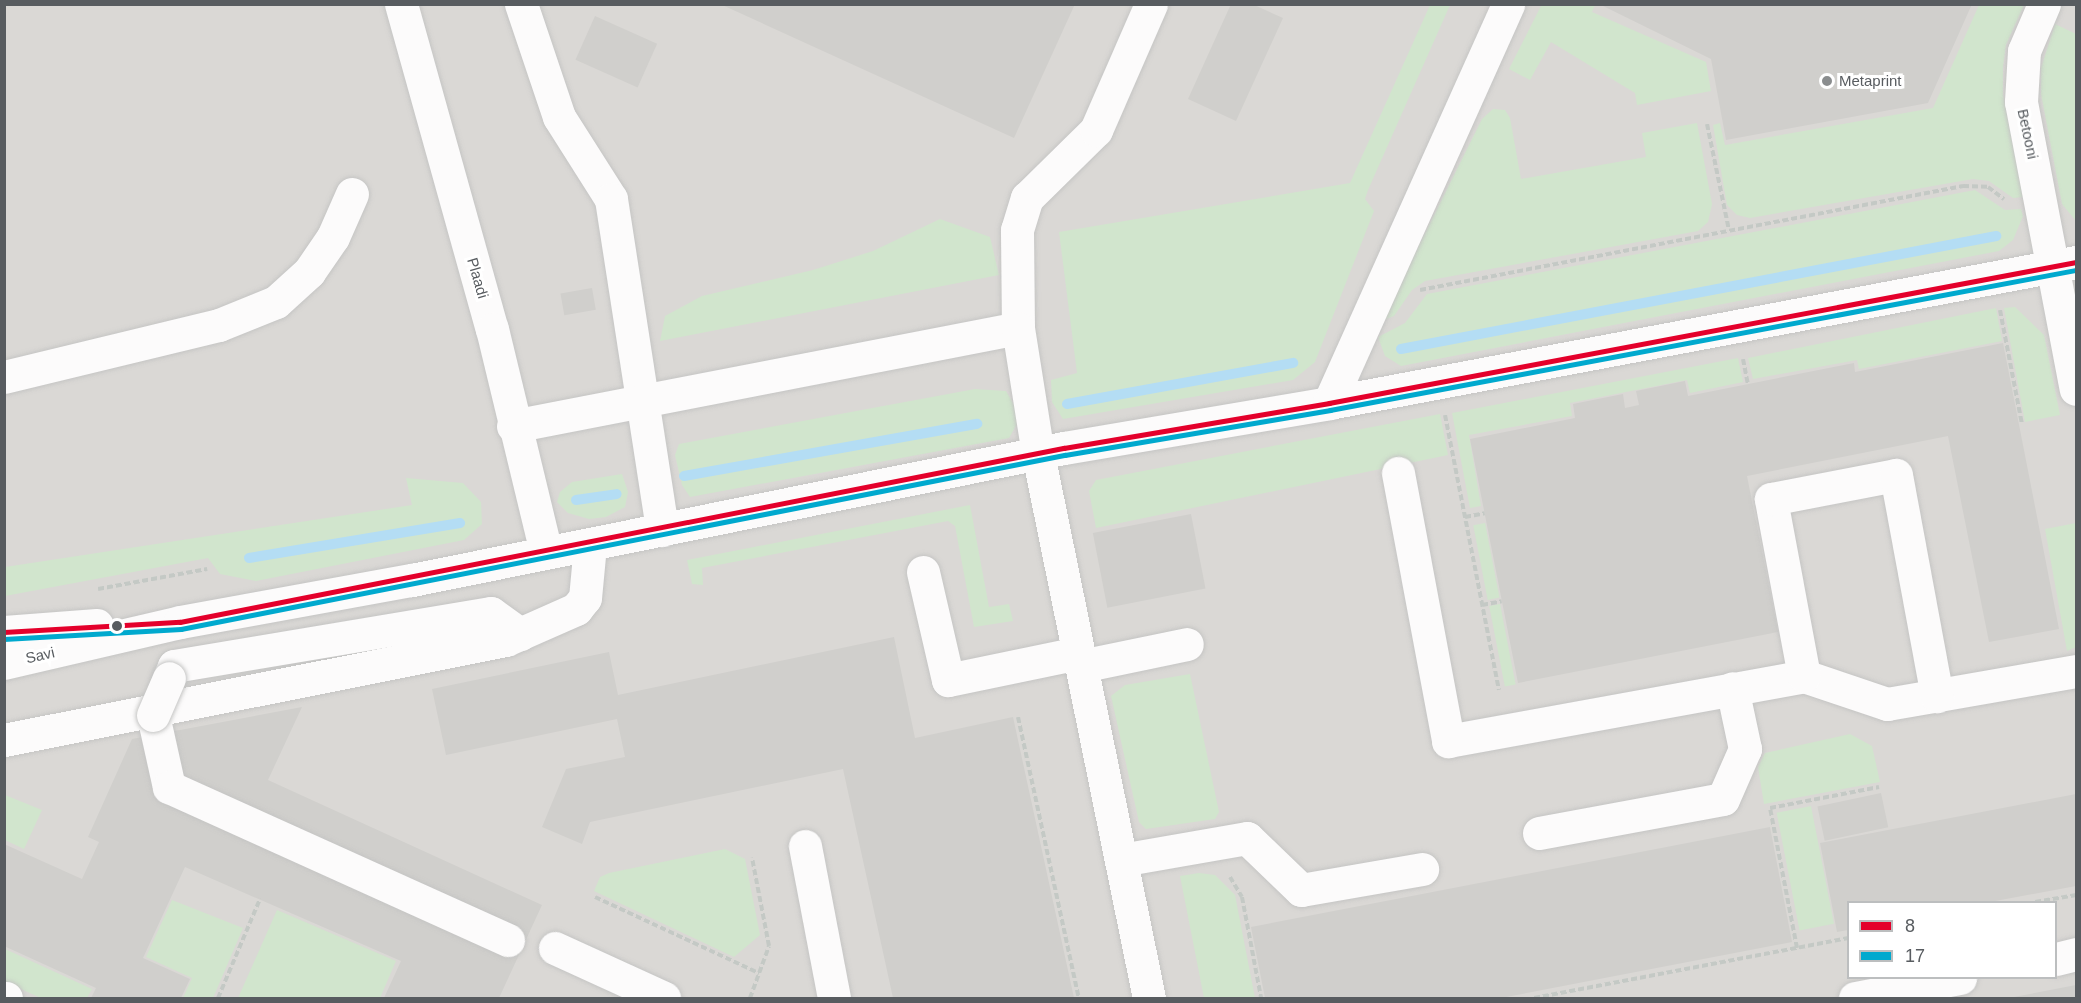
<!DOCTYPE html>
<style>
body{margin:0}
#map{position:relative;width:2081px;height:1003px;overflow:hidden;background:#e8e7e2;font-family:Helvetica,sans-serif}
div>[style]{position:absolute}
.industrial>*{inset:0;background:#dad8d5}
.green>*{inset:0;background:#d1e5cd;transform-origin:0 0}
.stream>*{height:10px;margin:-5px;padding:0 5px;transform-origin:5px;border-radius:5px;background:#b4ddf4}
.building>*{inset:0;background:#d0cfcc;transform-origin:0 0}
.path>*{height:4px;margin-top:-2px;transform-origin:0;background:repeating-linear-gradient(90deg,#c4c9c5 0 6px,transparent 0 9px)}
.roads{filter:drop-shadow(0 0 2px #c5c5c4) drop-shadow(0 0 2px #c5c5c4)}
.minor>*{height:33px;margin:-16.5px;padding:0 16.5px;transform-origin:16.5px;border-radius:16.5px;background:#fcfbfb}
.bridges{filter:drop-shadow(0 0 2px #c5c5c4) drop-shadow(0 0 2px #c5c5c4)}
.minor-bridge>*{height:33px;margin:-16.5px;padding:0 16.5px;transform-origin:16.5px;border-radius:16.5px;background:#fcfbfb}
.bus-1>*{height:4.5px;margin:-2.25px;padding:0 2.25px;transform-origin:2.25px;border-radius:2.25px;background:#e4002b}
.bus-2>*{height:4.5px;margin:-2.25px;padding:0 2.25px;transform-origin:2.25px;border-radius:2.25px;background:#00a9ce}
.dots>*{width:16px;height:16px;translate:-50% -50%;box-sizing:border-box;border:3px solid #fff;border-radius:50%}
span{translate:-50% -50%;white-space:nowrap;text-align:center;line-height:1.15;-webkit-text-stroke:6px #fff;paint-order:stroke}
.poi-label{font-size:15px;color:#585c60}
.left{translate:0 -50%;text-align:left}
.street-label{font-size:15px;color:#585c60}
.frame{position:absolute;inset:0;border:6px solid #585c60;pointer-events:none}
.legend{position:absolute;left:1847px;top:901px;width:210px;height:78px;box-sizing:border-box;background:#fff;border:2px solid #bcbebf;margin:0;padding:8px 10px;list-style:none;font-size:18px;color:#585c60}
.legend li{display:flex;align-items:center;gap:12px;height:30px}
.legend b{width:30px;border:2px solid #bcbebf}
</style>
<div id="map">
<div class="industrial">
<div style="clip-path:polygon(evenodd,5px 5px,2076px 5px,2076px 998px,5px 998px,5px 5px,1848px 902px,2056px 902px,2056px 978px,1848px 978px,1848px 902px)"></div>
</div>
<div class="green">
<div style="clip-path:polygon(1542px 4px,1595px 5px,1592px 12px,1706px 62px,1711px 91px,1637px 105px,1635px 93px,1551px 42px,1530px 80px,1509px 69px)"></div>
<div style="clip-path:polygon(1430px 5px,1450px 5px,1368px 190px,1365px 199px,1374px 211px,1315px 362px,1293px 380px,1063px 419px,1052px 402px,1051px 380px,1077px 373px,1059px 232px,1350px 183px)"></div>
<div style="clip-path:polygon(1979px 5px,2024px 5px,2006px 45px,2003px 67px,2003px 94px,2023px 197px,2013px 198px,1989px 181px,1973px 179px,1750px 218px,1737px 215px,1727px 205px,1713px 125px,1720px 123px,1725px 145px,1933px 108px)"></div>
<div style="clip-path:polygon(2055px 24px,2076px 34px,2076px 221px,2062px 204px,2041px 94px,2041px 68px)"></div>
<div style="clip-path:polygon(1493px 109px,1505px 110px,1510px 118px,1521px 179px,1646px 157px,1642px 133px,1697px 123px,1712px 204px,1708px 222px,1698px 231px,1425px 281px,1412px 290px,1394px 316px,1381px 321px,1482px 119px)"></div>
<div style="clip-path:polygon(1975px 190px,2005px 210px,2021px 209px,2023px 216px,2013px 240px,1999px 251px,1401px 366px,1385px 356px,1378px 337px,1405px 323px,1427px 294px)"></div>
<div style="clip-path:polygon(940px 219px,990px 237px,999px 275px,660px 341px,665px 316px,702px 296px,813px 270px,873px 251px)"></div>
<div style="clip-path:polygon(2015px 307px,2044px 335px,2060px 415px,2025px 422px,2004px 308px)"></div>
<div style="clip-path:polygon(1996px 308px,2002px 341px,1859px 369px,1857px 360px,1753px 379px,1748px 358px)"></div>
<div style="clip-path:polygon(1738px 358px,1743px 382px,1690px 393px,1687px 380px,1570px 403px,1572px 416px,1469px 435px,1481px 506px,1470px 508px,1452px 413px)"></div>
<div style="clip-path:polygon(975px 389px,1006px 391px,1017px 410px,1018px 422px,1009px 438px,690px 497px,682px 485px,675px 455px,679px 444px)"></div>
<div style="clip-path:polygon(1440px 414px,1448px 455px,1096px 528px,1089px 491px,1096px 480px)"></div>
<div style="clip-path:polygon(622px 474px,628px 492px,625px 507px,606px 517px,589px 519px,568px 513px,557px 502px,560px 492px,572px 482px)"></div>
<div style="clip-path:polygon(406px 478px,463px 483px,481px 502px,482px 524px,464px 540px,256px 581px,220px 574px,208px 558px,5px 596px,5px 567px,412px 505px)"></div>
<div style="clip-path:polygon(970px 505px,989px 607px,1009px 604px,1013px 621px,974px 627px,955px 526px,948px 521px,702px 568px,703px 585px,692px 584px,687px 560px)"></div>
<div style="left:1485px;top:523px;width:76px;height:12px;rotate:79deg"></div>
<div style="clip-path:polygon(2076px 523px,2076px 647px,2067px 651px,2045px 529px)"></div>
<div style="left:1500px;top:604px;width:82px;height:11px;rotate:79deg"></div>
<div style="clip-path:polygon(1190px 674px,1219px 812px,1215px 819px,1146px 829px,1139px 822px,1111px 696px,1125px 685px)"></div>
<div style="clip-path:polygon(1850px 734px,1872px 746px,1880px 782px,1764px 804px,1758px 767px,1765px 753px)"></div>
<div style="clip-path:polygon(5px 795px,42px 810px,24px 849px,5px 840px)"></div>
<div style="left:1811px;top:806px;width:120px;height:35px;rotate:79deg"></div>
<div style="clip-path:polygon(725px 849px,745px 859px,760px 935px,734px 957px,594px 891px,600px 877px,609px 873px)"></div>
<div style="clip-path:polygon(1199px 873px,1215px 875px,1235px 895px,1255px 998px,1204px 998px,1180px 876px)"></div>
<div style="clip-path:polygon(172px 900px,243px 928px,213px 998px,183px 998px,192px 978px,146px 957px)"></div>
<div style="clip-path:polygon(277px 910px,396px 961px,380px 998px,238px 998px)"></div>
<div style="clip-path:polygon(5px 949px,92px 989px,87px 998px,41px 998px,5px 982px)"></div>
</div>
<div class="stream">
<div style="left:1401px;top:349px;width:606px;rotate:-10.75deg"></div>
<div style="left:1067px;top:404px;width:230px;rotate:-10.3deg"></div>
<div style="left:684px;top:476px;width:298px;rotate:-10.1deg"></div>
<div style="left:576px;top:500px;width:41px;rotate:-8.3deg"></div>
<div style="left:249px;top:558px;width:214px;rotate:-9.4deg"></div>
</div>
<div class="building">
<div style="clip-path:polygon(720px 4px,1075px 4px,1014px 138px)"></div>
<div style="clip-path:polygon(1231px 4px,1252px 4px,1283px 18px,1236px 121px,1188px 99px)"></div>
<div style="clip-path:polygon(1599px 4px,1972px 4px,1928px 103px,1726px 140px,1711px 59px)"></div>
<div style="left:595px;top:16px;width:68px;height:48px;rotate:24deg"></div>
<div style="left:592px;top:288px;width:22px;height:32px;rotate:80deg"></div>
<div style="clip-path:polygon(2003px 343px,2059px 629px,1989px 642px,1948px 436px,1747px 476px,1778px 632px,1518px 683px,1470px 439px,1575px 418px,1573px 404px,1623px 394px,1625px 408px,1639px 405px,1636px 391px,1685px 381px,1688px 396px,1854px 363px,1855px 372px)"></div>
<div style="left:1191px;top:514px;width:76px;height:100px;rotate:79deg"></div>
<div style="clip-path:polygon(894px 637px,915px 738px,1013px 717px,1074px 998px,893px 998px,843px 769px,590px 822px,582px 844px,542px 827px,566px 769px,625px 757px,617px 719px,446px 755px,432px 689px,609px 652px,618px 695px)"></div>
<div style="clip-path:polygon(302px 707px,268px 780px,542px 905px,499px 998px,384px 998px,401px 961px,185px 867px,143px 958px,190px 979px,181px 998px,91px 998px,96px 988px,4px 946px,4px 844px,82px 879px,99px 842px,88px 837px,132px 739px)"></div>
<div style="left:1881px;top:793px;width:35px;height:65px;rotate:78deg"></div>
<div style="clip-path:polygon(2076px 794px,2076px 886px,1990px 902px,1848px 902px,1848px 930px,1837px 932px,1820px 843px)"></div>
<div style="clip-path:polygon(1770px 827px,1792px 942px,1501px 998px,1265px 998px,1251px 927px)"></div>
<div style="clip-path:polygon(2076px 985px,2076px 998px,2014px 998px,2014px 997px)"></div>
</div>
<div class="path">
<div style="left:1707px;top:124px;width:108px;rotate:78.3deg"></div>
<div style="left:1420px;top:290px;width:553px;rotate:-10.84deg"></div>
<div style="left:1963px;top:186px;width:25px;rotate:2deg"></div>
<div style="left:1988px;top:187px;width:20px;rotate:37deg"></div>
<div style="left:2000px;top:310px;width:116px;rotate:79.1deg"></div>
<div style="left:1743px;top:359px;width:25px;rotate:79deg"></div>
<div style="left:1445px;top:415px;width:280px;rotate:78.9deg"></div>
<div style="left:1465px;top:517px;width:20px;rotate:-11deg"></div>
<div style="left:98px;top:589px;width:111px;rotate:-10.4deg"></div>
<div style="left:1482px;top:605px;width:20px;rotate:-11deg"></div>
<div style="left:1018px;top:717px;width:288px;rotate:77.8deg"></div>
<div style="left:1230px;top:877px;width:23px;rotate:59deg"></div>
<div style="left:1242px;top:897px;width:103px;rotate:79.3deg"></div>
<div style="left:595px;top:897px;width:181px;rotate:24.9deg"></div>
<div style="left:2035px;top:902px;width:42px;rotate:-9.7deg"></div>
<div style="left:1797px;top:948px;width:143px;rotate:-100.9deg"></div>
<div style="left:1770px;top:808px;width:111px;rotate:-10.9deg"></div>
<div style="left:218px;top:998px;width:108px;rotate:-67deg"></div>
<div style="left:750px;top:998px;width:55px;rotate:-69.9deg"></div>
<div style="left:769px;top:946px;width:90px;rotate:-100.9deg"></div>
<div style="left:1534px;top:998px;width:320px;rotate:-10.8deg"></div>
</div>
<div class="roads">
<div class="minor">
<div style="left:401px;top:4px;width:337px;rotate:74.4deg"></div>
<div style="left:492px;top:329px;width:230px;rotate:76.4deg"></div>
<div style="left:521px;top:4px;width:119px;rotate:71.4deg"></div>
<div style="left:559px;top:117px;width:97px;rotate:57.6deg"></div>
<div style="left:611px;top:199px;width:335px;rotate:81.2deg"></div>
<div style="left:2044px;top:4px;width:51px;rotate:113.1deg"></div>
<div style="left:2024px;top:51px;width:51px;rotate:93.4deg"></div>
<div style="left:2021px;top:102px;width:292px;rotate:79.2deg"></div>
<div style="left:1018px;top:328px;width:98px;rotate:-90.6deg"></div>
<div style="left:1017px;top:230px;width:34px;rotate:-73deg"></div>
<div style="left:1027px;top:198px;width:97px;rotate:-44.6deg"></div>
<div style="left:1096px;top:130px;width:137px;rotate:-66.4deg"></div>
<div style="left:4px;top:377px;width:221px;rotate:-13.6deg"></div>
<div style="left:219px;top:325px;width:61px;rotate:-22deg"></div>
<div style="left:276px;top:302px;width:45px;rotate:-42.3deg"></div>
<div style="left:309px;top:272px;width:42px;rotate:-55.6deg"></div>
<div style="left:333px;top:237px;width:47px;rotate:-66.2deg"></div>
<div style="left:1329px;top:403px;width:437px;rotate:-65.8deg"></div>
<div style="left:513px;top:426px;width:514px;rotate:-10.98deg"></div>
<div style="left:1018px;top:328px;width:128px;rotate:81deg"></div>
<div style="left:1038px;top:454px;width:555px;rotate:78.47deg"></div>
<div style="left:1398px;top:473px;width:273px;rotate:79.4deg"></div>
<div style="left:1448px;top:741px;width:362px;rotate:-10.3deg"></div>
<div style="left:1804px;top:676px;width:88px;rotate:18.6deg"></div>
<div style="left:1887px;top:704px;width:192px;rotate:-9.9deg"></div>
<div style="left:923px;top:572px;width:111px;rotate:77deg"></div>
<div style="left:948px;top:680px;width:133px;rotate:-11.7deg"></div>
<div style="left:4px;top:632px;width:93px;rotate:-4.3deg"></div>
<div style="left:4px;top:663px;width:181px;rotate:-13.1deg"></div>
<div style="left:180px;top:622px;width:236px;rotate:-10.3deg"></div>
<div style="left:412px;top:580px;width:665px;rotate:-11.45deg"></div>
<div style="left:1064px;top:448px;width:269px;rotate:-9.6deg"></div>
<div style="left:1329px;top:403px;width:760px;rotate:-10.69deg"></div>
<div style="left:1081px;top:666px;width:108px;rotate:-11.7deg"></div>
<div style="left:1804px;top:676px;width:180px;rotate:-100.6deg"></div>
<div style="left:1771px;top:499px;width:127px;rotate:-10.9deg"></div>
<div style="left:1896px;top:475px;width:225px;rotate:79.5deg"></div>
<div style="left:169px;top:678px;width:13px;rotate:-67deg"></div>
<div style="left:174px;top:666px;width:321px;rotate:-9.5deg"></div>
<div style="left:491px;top:613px;width:36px;rotate:36deg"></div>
<div style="left:153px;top:715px;width:74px;rotate:77.5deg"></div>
<div style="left:169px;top:787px;width:372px;rotate:24.3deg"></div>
<div style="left:4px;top:740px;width:512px;rotate:-11.27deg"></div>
<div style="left:506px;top:640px;width:77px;rotate:-23.9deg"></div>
<div style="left:576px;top:609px;width:14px;rotate:-51deg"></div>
<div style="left:585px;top:598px;width:53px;rotate:-84.6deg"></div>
<div style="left:1539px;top:833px;width:187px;rotate:-10.5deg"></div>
<div style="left:1723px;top:799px;width:55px;rotate:-66.3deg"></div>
<div style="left:1745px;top:749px;width:62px;rotate:-102deg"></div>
<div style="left:805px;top:846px;width:155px;rotate:79.2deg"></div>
<div style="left:1121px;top:860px;width:128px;rotate:-9.9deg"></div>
<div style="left:1247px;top:838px;width:75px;rotate:43.9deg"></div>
<div style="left:1301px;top:890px;width:123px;rotate:-9.8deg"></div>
<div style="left:555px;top:948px;width:120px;rotate:24.6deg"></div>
<div style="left:2056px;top:959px;width:21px;rotate:-14deg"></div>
<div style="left:4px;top:998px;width:2px"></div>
<div style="left:1855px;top:998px;width:107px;rotate:-10.8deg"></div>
</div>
</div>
<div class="bridges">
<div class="minor-bridge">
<div style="left:153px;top:715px;width:40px;rotate:-66.6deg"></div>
</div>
</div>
<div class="bus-1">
<div style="left:4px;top:632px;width:176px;rotate:-3.3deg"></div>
<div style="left:180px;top:622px;width:901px;rotate:-11.14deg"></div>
<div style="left:1064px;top:448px;width:269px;rotate:-9.6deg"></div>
<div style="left:1329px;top:403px;width:760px;rotate:-10.69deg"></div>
</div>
<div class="bus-2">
<div style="left:4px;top:639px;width:177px;rotate:-3.2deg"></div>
<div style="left:181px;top:629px;width:901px;rotate:-11.14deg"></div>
<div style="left:1065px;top:455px;width:269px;rotate:-9.6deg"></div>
<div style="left:1330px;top:410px;width:759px;rotate:-10.63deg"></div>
</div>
<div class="dots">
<div style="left:1827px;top:81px;background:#8a8d8e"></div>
<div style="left:117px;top:626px;background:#585c60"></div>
</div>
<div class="poi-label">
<span class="left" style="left:1839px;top:81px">Metaprint</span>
</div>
<div class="street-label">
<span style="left:2028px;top:134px;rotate:78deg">Betooni</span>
<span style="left:478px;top:278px;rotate:74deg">Plaadi</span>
<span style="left:40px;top:655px;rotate:-13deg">Savi</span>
</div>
<div class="frame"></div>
<ul class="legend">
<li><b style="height:8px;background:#e4002b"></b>8</li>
<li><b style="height:8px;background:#00a9ce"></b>17</li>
</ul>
</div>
